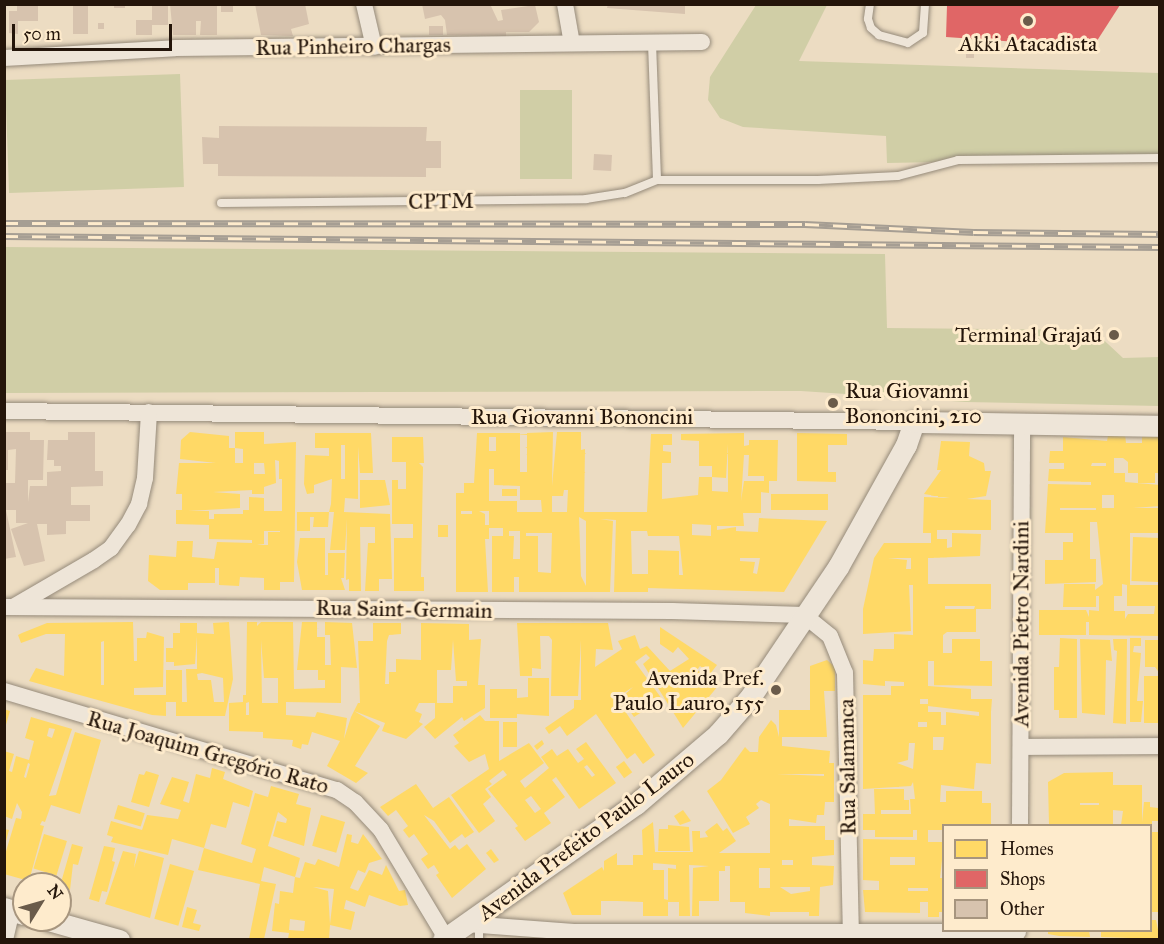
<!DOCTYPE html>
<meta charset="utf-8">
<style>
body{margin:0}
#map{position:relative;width:1164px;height:944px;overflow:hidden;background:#ecdcc2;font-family:"IM FELL Great Primer",serif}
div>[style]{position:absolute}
.green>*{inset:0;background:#d0cea6;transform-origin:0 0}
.homes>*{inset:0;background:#ffd966;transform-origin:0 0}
.shops>*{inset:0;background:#e06666}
.building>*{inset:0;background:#d7c3ae;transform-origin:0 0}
.roads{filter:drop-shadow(0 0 2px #958a7a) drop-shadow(0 0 2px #958a7a)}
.service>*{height:8px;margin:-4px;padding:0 4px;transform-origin:4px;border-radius:4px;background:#eee5d8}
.minor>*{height:16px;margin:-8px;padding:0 8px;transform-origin:8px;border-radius:8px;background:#eee5d8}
.tertiary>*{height:21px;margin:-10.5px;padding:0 10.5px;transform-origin:10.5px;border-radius:10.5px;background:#eee5d8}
.rail>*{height:7px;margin-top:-3.5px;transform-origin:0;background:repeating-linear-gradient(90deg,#feebcc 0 14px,#a69e93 0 28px);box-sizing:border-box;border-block:2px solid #a69e93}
.dots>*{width:16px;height:16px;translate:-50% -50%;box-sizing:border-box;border:3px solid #feebcc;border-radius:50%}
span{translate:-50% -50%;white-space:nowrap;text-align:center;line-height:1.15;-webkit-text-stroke:6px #feebcc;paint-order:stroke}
.poi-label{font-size:22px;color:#24150a}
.right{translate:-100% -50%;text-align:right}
.left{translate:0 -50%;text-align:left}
.street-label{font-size:22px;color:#24150a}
.frame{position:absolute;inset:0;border:6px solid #24150a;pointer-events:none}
.legend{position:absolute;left:942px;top:824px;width:210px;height:108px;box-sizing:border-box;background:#feebcc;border:2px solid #a7957e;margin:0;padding:8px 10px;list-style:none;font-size:18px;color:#24150a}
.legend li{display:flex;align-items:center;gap:12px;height:30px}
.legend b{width:30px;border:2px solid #a7957e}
.north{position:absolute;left:12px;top:872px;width:60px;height:60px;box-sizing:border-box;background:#feebcc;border:2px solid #a7957e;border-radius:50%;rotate:53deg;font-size:16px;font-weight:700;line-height:24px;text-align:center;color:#24150a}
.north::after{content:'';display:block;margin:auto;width:21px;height:27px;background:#6a5b4a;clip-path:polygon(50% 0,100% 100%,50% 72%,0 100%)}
.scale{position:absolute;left:12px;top:24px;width:160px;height:27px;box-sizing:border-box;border:3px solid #24150a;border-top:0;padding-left:8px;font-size:18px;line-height:21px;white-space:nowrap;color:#24150a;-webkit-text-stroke:4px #feebcc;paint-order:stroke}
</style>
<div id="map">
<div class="green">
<div style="clip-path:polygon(756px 5px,827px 5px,799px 61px,1159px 73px,1159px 158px,887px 163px,886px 136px,743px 127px,720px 118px,708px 100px,710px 77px)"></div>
<div style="left:180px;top:74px;width:113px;height:175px;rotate:88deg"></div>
<div style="left:520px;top:90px;width:52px;height:89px"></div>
<div style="clip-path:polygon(5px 247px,885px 254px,887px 328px,1093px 330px,1123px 358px,1159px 357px,1159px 406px,966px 402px,801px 391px,5px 393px)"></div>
</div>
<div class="homes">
<div style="clip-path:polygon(evenodd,190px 432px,229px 436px,229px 448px,235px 448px,235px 463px,243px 463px,243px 449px,235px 448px,235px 432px,264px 432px,264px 444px,296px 442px,294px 582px,280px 582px,280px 590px,264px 590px,264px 578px,240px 577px,239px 586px,219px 585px,219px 568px,215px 568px,215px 583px,188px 583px,188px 590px,160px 590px,148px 581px,149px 555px,176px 557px,177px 541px,193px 541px,192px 557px,214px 559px,217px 542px,252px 543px,252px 540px,209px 539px,209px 525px,176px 524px,176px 510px,182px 510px,182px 494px,176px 494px,179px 463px,216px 463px,180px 459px,181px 440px,190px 432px,275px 460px,279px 461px,279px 479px,282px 479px,282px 511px,264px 511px,264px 498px,249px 497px,249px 510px,243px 510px,243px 514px,214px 514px,214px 519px,209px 519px,209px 511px,188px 511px,240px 508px,240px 494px,213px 492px,252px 490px,252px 494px,264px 494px,264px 487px,276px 483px,275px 460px,190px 432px,254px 463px,264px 463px,265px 474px,254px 474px,254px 463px,190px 432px,264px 531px,280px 531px,280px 532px,268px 532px,268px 545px,257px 545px,264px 544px,264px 531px)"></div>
<div style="clip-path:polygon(evenodd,553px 432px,552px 486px,557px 432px,581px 432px,581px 450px,585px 449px,584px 512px,647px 512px,651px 434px,672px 434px,672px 445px,663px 445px,663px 451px,671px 452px,671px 463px,662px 463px,662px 499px,698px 495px,699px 477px,712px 477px,712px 491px,728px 492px,728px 444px,726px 478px,712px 477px,712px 466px,699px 466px,699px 441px,681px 440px,681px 434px,744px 433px,744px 446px,749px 445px,749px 440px,778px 440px,777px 481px,769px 481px,769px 493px,761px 492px,761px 513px,743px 513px,744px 526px,717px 526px,717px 530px,736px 527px,736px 531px,758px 532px,759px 518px,827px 521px,784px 592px,648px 588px,648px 592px,614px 592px,616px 520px,600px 519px,613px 521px,610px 592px,519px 592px,519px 577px,514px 577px,514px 592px,492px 592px,492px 536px,503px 536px,503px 528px,489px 528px,489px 539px,485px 539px,488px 592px,456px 592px,456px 493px,464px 493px,464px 483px,474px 483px,477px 433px,520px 433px,520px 472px,527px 472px,527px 433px,553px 432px,489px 437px,496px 437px,496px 451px,489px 451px,489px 437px,553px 432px,744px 455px,749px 455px,748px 476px,764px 476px,764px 481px,744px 481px,741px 501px,744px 455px,553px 432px,489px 469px,494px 469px,494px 485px,520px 486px,520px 500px,541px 500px,542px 512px,517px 512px,517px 501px,489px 501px,489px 469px,553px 432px,564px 490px,568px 490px,567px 512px,552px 512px,552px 496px,563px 496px,564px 490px,553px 432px,461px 511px,472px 511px,472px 514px,461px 514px,461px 511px,553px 432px,479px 511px,489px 511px,489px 525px,485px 525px,485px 514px,479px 511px,553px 432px,579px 517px,586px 521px,586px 586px,581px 576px,579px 517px,553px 432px,692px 524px,711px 525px,711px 536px,692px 535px,692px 524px,553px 432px,509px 531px,520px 531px,520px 559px,513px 559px,514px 536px,509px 536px,509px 531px,553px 432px,631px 531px,647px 531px,648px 536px,679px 536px,683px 575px,679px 575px,679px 551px,648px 550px,648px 574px,632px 574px,631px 531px,553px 432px,526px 533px,552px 533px,551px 573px,538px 572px,538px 536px,526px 536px,526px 533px,553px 432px,740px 558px,760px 558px,757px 574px,753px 573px,755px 562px,740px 561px,740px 558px)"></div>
<div style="clip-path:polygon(evenodd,315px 433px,371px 433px,373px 473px,360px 473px,358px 447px,358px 499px,345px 498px,344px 512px,390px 514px,392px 579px,379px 579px,379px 591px,365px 591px,368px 543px,375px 543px,375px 527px,360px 527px,361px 591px,349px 591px,349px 579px,346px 580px,347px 519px,345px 550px,330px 550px,334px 512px,329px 512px,328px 527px,313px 527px,314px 517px,310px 517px,310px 531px,297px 531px,297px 512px,329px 512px,331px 504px,332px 479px,314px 485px,314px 493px,307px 494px,304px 484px,305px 455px,329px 456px,329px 448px,315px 448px,315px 433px,341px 445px,345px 445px,345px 479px,341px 479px,341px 445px)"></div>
<div style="clip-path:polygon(797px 433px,847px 434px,847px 445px,828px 445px,828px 472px,836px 472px,836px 482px,797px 481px)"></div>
<div style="clip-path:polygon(evenodd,1125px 434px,1126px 443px,1142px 443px,1142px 434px,1157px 435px,1160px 444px,1160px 473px,1155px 473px,1155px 483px,1138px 483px,1138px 473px,1128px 473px,1128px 462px,1123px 458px,1114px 458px,1114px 473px,1125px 473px,1125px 482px,1160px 485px,1160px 506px,1133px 508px,1160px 508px,1160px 533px,1130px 533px,1130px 585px,1160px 585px,1160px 636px,1089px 635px,1089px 622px,1086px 622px,1086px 635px,1039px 635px,1039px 610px,1086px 610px,1089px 617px,1089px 610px,1099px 611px,1099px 596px,1096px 596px,1096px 607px,1063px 607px,1064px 584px,1095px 584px,1095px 590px,1103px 584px,1097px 522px,1090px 522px,1090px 559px,1096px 559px,1096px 582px,1045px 584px,1045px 560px,1063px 560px,1063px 542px,1073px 542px,1073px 533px,1045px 533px,1048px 484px,1091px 485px,1091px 482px,1048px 481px,1049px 469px,1064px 469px,1064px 463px,1049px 463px,1050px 451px,1063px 451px,1063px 437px,1107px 441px,1108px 436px,1125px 434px,1092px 463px,1106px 463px,1106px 466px,1091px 466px,1092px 463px,1125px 434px,1102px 495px,1114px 495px,1114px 508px,1102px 508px,1102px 495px,1125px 434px,1060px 508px,1096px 508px,1096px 510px,1060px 510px,1060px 508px,1125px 434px,1122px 584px,1127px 585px,1127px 606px,1155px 606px,1154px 614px,1128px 614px,1125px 619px,1125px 611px,1114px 611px,1114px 596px,1122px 596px,1122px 584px)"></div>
<div style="clip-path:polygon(392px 437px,423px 437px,424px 463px,419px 463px,423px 467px,421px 577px,424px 577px,424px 591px,394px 591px,394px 538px,413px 538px,413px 524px,392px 524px,392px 480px,398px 480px,398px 489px,406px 489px,406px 462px,392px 462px)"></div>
<div style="clip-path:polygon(evenodd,941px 441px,970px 442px,969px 456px,984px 463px,985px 471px,991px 471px,986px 496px,967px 499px,991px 500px,991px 530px,937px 530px,937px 539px,947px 539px,947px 548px,952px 547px,952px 533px,981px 534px,980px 556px,928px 558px,928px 584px,991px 584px,991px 609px,976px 609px,976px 632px,947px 632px,943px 635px,943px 653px,952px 653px,952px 639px,980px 639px,980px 661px,992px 661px,992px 686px,934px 685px,934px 661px,928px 661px,928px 686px,971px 689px,971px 699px,992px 699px,991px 712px,991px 764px,976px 763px,974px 789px,941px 785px,940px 802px,946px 802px,946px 791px,982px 791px,982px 803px,991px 803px,991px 825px,944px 825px,944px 830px,928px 830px,928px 842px,944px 842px,940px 878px,944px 878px,944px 912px,939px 912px,939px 917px,928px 917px,928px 902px,920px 902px,920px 913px,865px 912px,863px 890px,879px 890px,879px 881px,863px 880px,863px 839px,917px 840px,917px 830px,913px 830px,913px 837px,875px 837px,875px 830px,863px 830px,863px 814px,875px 814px,874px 789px,904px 789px,904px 800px,909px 800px,909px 810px,881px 810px,881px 814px,911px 814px,910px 799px,915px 799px,913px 782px,911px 786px,863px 789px,863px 695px,891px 695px,891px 686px,904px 686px,904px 682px,885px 681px,885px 686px,863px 684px,863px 660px,873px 661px,874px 649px,894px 649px,894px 634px,913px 635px,913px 585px,909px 585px,911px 631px,863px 634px,863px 609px,874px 558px,884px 543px,931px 543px,931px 533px,923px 533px,924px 497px,950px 498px,924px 494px,941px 470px,937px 470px,941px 441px,888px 558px,911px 558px,911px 569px,906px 569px,907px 560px,888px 558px,941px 441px,945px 606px,975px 606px,974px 609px,945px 609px,945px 606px,941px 441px,920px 699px,928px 699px,928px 704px,920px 704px,920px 699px,941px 441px,928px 706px,979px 712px,979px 716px,946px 712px,946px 725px,941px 725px,941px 712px,928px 712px,928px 706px,941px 441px,918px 722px,927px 722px,927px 727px,918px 727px,918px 722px,941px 441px,933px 737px,944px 737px,943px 750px,933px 750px,933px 737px,941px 441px,909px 743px,915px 743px,913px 769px,897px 763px,908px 760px,909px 743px,941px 441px,890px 857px,915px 857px,915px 865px,890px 865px,890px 857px,941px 441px,908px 888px,928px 888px,928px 891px,908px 891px,908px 888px)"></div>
<div style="clip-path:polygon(360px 480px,385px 480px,390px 505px,360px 508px)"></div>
<div style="left:517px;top:489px;width:7px;height:15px;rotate:90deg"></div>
<div style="left:771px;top:494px;width:57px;height:16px"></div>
<div style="left:438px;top:525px;width:10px;height:12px"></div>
<div style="left:1133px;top:537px;width:27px;height:44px;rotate:2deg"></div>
<div style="clip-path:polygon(300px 538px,325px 538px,325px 575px,328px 575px,328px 553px,345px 553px,344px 578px,341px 578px,345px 590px,302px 590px,297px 562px)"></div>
<div style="clip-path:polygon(evenodd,133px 622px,134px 661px,137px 661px,137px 638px,146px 638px,147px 632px,164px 637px,163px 687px,134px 688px,134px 695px,166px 695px,166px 670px,182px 670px,182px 702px,187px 702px,186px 669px,197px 669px,197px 636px,195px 664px,174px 666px,174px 662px,166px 662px,166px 648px,173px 648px,173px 633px,180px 633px,180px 623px,197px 623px,197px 633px,214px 634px,213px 623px,229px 622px,233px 679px,225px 716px,176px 716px,176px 702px,166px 702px,166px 716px,152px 715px,29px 681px,36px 668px,64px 676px,65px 634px,46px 634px,21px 643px,18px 635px,22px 633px,47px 623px,133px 622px,104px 641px,104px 685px,101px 685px,101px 642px,104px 641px,133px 622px,202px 673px,223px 678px,224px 702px,214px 702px,211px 680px,198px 680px,197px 674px,202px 673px)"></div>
<div style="clip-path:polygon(evenodd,247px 622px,257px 622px,257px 626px,261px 622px,293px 622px,294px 689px,325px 688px,325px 680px,318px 680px,318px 670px,297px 670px,302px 622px,317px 622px,317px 637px,325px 637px,325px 665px,331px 665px,330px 635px,325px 635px,325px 622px,352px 623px,357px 668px,341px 667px,341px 703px,286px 702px,286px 715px,315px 717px,317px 712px,347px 718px,344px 739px,351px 717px,358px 703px,360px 703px,358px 641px,373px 641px,373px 623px,401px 623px,401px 634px,389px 635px,387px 641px,385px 684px,389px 684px,389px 672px,396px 672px,396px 659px,421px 660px,421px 623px,469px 624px,469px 640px,481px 639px,478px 685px,485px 685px,485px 708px,464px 721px,462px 717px,435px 739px,424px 727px,435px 718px,435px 703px,419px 703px,415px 711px,422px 714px,419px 722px,423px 724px,406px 739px,382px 731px,385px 723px,354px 711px,380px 726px,355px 766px,368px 773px,356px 783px,327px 766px,340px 741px,312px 732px,308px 745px,302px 744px,301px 749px,292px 746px,293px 740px,263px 738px,263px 732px,229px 731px,229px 703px,243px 702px,243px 695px,246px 695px,247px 622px,261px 640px,264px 678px,278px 678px,278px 703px,262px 703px,261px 640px,247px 622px,453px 640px,456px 681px,467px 681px,467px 686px,453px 686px,453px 703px,437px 703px,437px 670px,451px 670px,453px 640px,247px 622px,249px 702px,249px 715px,246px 715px,246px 703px,249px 702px)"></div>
<div style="clip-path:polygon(517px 623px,608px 623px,613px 650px,596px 649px,595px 667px,622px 649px,618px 641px,635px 635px,640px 649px,647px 646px,670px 671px,689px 659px,678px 647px,673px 653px,660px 644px,660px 627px,717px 665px,710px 674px,700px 666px,697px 670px,718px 686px,683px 728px,643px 664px,650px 658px,646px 654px,635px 662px,662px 699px,634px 717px,621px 698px,633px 687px,616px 698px,655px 755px,643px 764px,635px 753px,627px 759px,596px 714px,567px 736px,560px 726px,549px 734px,545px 728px,574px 708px,574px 700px,581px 700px,581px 640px,578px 696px,551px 696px,552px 640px,549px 636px,540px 636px,541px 669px,532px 668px,532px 676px,520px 676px)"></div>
<div style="clip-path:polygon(1060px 638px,1077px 639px,1077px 718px,1059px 718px,1059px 710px,1054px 710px,1054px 667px,1059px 667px)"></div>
<div style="clip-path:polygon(1130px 638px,1141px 638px,1141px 646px,1134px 646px,1133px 652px,1141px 653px,1137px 701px,1143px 701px,1141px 722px,1130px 722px)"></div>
<div style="clip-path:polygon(1080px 639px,1110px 640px,1112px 661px,1106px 660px,1105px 715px,1082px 713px)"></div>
<div style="clip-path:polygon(1113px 639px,1127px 639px,1126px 724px,1113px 723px,1117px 651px,1114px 650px)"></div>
<div style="clip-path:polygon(1145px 640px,1160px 640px,1160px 674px,1155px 667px,1145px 667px)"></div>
<div style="clip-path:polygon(evenodd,827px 660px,835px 667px,835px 691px,824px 691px,827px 737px,782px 737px,782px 746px,830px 751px,829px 763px,834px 763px,834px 802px,825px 802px,824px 815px,817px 815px,816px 823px,789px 819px,789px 826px,825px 826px,825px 840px,834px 840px,834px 855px,812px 857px,812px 865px,834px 866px,833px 885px,820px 887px,819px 916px,809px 916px,809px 912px,770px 912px,770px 916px,745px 913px,745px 902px,730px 902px,730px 866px,725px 866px,725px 871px,719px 871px,719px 901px,699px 901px,699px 916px,692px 916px,693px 868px,709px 866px,689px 865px,690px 916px,679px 916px,679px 902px,668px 902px,668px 916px,643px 916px,643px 902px,617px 901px,601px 901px,601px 915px,572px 915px,563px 893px,602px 867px,604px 871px,604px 861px,617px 853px,617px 865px,633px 865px,633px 855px,643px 855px,642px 830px,653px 822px,655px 852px,693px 852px,692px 831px,700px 831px,700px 838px,708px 837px,705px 832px,717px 823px,723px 831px,727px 828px,736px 841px,719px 853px,770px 853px,770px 804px,761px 800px,756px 804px,759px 808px,746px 817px,750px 824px,733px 833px,707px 791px,721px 780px,745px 747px,750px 752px,758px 752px,759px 737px,771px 720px,776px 725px,779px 737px,779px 710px,810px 710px,810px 666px,827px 660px,777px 774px,824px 774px,824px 776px,777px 774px,827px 660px,782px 860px,793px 860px,793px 865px,782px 865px,782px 860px,827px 660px,653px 863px,676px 865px,676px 869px,668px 868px,668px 900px,664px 899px,664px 870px,653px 870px,653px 863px,827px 660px,759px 868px,770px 868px,770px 888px,759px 888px,759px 868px,827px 660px,780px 887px,810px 887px,810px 891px,791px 894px,780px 887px)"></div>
<div style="left:1144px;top:676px;width:16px;height:47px"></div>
<div style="clip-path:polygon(528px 678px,549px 678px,549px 716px,517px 714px,517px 718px,490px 718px,490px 689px,517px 689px,517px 698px,528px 697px)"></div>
<div style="clip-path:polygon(4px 709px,10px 711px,5px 728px,4px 728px)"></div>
<div style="clip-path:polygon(evenodd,480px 715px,485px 721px,499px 721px,499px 761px,529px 743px,544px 763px,520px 781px,525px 788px,549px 768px,541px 757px,552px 749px,557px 756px,568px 749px,578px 763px,584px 759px,576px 749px,586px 742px,616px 783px,579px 809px,556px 777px,552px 780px,565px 797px,544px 813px,551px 823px,525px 841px,515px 828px,518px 826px,488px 789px,507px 775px,503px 770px,489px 781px,492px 784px,485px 789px,491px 797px,483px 804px,495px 821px,479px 833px,451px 795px,489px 769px,485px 754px,469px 762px,454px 746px,459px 743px,453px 735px,480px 715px,587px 765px,595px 775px,592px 777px,584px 767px,587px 765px,480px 715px,531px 796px,541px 809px,535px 813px,525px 800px,531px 796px)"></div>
<div style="clip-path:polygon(evenodd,31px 717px,72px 729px,49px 796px,56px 795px,75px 732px,101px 740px,80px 814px,51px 805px,45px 822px,42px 821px,40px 825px,44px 826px,29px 881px,4px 874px,4px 858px,16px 818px,21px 819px,22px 812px,17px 803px,12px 819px,4px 816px,4px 751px,14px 754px,9px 771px,12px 772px,16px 756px,29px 760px,34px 741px,25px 738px,31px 717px,49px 728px,55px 729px,52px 738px,47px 736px,49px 728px,31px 717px,28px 763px,30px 764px,26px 778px,24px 777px,28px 763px)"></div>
<div style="left:503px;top:722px;width:14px;height:25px"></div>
<div style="clip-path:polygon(542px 740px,544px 744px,537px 750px,534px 746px)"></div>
<div style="left:624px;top:761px;width:14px;height:10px;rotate:54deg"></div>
<div style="clip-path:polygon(212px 768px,225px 772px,223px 779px,253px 791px,249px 807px,233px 802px,226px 828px,211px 824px,204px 848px,252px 863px,256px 849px,241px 844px,255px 793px,268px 797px,271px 786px,299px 794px,296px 804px,311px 808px,304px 846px,273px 836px,277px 821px,286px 823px,287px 819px,278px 812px,268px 846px,300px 858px,295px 877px,264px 867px,261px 881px,276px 884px,264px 939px,249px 939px,260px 884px,198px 870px,204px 848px,172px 839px,168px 855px,111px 842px,113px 837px,107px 835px,111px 821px,142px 830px,147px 815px,178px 819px,181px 810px,160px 804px,172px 777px,189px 782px,183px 801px,189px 803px,196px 774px,210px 778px)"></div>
<div style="clip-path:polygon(146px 771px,159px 775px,149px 807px,131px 802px,139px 774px,144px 775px)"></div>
<div style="clip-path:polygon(evenodd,1113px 772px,1113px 785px,1142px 785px,1142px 822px,1144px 802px,1150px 802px,1150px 807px,1158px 808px,1158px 821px,1152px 821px,1152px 825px,1121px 825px,1123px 811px,1113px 810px,1113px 825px,1049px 825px,1048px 782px,1064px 773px,1113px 772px,1080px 803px,1099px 803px,1099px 805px,1080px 805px,1080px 803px)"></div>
<div style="clip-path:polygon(416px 784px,433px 808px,449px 797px,474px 832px,465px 838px,462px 834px,450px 843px,434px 821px,424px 815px,450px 849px,455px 845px,459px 850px,467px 844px,486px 869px,452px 898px,436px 875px,439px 873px,434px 865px,428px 869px,421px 859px,428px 854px,414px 834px,409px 838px,403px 830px,408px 826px,396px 810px,388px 816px,380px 807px)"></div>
<div style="left:118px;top:805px;width:28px;height:14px;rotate:17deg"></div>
<div style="clip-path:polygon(683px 810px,691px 821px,680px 825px,674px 816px)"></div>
<div style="left:321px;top:815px;width:25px;height:32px;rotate:16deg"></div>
<div style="clip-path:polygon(668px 825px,689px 827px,690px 851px,658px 851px,659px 829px,668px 829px)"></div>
<div style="clip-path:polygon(4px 829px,9px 830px,5px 845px,4px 845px)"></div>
<div style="left:1150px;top:832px;width:10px;height:80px"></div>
<div style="left:44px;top:834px;width:24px;height:36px;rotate:17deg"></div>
<div style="clip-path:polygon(evenodd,347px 834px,352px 835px,351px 842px,358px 844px,363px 834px,382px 859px,369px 863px,365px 873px,358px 870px,350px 888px,358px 891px,369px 870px,382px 875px,386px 865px,399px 891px,405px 890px,408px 905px,400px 906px,369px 895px,365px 907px,346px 900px,344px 909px,355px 912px,351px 930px,330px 925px,329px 939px,288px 939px,289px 933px,272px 931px,275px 903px,279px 904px,280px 891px,293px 893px,295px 877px,300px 878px,305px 862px,315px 865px,318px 859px,339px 867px,347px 834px,313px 887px,334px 889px,330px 924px,328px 891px,313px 887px,347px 834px,290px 919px,305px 921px,304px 931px,289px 930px,290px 919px)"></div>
<div style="clip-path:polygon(72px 844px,83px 847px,78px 865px,73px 864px,70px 890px,60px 886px)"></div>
<div style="clip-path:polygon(104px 846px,115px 848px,112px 861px,115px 862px,107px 892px,102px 891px,99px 902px,89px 899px)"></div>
<div style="clip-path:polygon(491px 849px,499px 860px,494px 863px,486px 853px)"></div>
<div style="clip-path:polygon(123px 851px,136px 854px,134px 868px,139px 851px,164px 858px,150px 918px,105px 904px)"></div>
<div style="left:170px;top:864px;width:25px;height:57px;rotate:16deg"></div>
<div style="clip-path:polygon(187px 907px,197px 910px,193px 923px,201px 925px,199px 931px,182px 927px)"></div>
<div style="clip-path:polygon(1150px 920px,1156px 920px,1160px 939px,1101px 937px,1101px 930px,1150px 930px)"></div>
<div style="clip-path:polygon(1048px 930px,1089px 930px,1090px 937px,1059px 936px,1048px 934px)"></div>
</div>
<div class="shops">
<div style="clip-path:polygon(947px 5px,1120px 5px,1093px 47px,946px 37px)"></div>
</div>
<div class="building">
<div style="clip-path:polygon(17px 4px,38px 4px,38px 21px,18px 21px,18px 34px,9px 33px,9px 11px,17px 11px)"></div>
<div style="left:73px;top:4px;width:15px;height:30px"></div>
<div style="left:114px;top:4px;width:11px;height:4px"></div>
<div style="clip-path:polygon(152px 4px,168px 4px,168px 25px,152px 25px,152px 35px,136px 35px,136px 20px,152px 20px)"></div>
<div style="clip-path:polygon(170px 4px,217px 4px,217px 35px,200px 35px,201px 21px,196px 21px,196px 35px,173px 35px)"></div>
<div style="clip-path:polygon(255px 4px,305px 4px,309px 24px,291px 29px,293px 36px,261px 35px)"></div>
<div style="clip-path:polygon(422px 4px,490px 4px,498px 21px,503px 20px,501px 10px,535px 5px,539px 22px,529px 32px,506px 32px,506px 36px,447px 35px,445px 20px,441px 15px,425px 19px)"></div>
<div style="clip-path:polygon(608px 4px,685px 4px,685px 14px,607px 8px)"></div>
<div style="left:221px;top:5px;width:12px;height:7px"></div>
<div style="left:98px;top:23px;width:6px;height:6px"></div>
<div style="left:429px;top:26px;width:14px;height:9px"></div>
<div style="left:966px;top:43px;width:8px;height:15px"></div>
<div style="clip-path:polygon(219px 126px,427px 127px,426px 141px,441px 141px,441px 168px,426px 168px,426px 177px,218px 176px,218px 164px,203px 164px,202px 137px,219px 138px)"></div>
<div style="left:594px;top:154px;width:18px;height:16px;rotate:3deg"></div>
<div style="clip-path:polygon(4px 432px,30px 432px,30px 440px,44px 440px,43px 480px,28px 480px,28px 502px,30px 486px,47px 486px,47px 472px,61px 471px,61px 466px,54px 466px,54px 460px,47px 460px,48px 440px,68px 440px,68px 432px,95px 432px,95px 471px,103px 471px,103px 486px,71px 487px,71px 505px,90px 505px,90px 521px,66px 521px,66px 534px,47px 535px,47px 524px,37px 524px,45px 561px,24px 566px,11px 529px,28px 523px,16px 523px,16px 510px,6px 510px,16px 557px,4px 559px,4px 483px,15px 483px,16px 449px,8px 450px,8px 470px,4px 470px)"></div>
</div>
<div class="roads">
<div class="service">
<div style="left:870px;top:4px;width:15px;rotate:98deg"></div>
<div style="left:868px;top:19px;width:9px;rotate:72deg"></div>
<div style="left:871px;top:28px;width:11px;rotate:41deg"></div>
<div style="left:879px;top:35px;width:30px;rotate:15deg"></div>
<div style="left:908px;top:43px;width:18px;rotate:-34deg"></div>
<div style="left:923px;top:33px;width:29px;rotate:-86deg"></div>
<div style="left:652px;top:43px;width:137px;rotate:87.9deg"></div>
<div style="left:657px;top:180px;width:161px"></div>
<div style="left:818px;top:180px;width:80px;rotate:-2.9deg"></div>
<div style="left:898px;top:176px;width:62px;rotate:-14.9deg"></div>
<div style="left:958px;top:160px;width:202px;rotate:-0.6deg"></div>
<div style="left:221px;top:203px;width:365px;rotate:-0.6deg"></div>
<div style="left:586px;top:199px;width:39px;rotate:-9deg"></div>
<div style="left:625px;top:193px;width:35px;rotate:-22deg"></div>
<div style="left:479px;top:940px;width:14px;rotate:-90deg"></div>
</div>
<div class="minor">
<div style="left:364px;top:4px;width:44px;rotate:76.9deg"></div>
<div style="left:565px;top:4px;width:39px;rotate:80deg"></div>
<div style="left:4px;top:58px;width:171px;rotate:-3.3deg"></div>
<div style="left:175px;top:48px;width:527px;rotate:-0.65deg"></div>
<div style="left:4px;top:411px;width:910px;rotate:0.69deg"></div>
<div style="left:15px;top:606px;width:91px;rotate:-30.2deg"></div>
<div style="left:94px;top:560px;width:21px;rotate:-35deg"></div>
<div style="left:111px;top:548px;width:29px;rotate:-54deg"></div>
<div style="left:128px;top:525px;width:24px;rotate:-62deg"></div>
<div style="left:139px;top:504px;width:27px;rotate:-77deg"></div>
<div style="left:145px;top:478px;width:66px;rotate:-86.5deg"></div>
<div style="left:4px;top:607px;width:668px;rotate:0.34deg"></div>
<div style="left:672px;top:611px;width:132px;rotate:1.7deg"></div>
<div style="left:804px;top:615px;width:33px;rotate:39deg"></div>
<div style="left:830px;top:636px;width:40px;rotate:68deg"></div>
<div style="left:845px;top:673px;width:261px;rotate:88.7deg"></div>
<div style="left:4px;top:691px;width:347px;rotate:16.6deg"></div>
<div style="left:337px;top:790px;width:22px;rotate:34deg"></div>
<div style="left:355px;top:802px;width:38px;rotate:47deg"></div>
<div style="left:381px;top:830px;width:126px;rotate:59deg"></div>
<div style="left:1022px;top:747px;width:138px;rotate:-0.4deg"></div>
<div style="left:1020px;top:826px;width:403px;rotate:-89.7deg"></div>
<div style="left:467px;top:924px;width:107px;rotate:4.3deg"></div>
<div style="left:574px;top:932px;width:444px"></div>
<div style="left:5px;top:940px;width:31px;rotate:-77deg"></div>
</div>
<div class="tertiary">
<div style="left:4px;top:908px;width:21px;rotate:17deg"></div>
<div style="left:48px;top:920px;width:74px;rotate:15.7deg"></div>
<div style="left:443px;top:940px;width:236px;rotate:-35.2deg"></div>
<div style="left:636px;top:804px;width:108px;rotate:-40.5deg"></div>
<div style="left:718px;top:734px;width:50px;rotate:-49deg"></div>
<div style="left:751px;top:696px;width:156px;rotate:-56deg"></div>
<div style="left:838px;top:567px;width:140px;rotate:-60.9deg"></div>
<div style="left:906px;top:445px;width:24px;rotate:-71deg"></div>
<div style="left:914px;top:422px;width:246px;rotate:0.9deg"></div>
</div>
</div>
<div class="rail">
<div style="left:4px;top:223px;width:801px;rotate:0.07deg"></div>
<div style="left:805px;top:224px;width:169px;rotate:2.7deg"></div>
<div style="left:974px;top:232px;width:186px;rotate:0.6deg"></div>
<div style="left:4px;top:236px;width:1156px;rotate:0.55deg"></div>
</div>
<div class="dots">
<div style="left:1028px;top:21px;background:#6a5b4a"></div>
<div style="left:1114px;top:335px;background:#6a5b4a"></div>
<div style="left:833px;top:403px;background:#6a5b4a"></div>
<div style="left:776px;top:690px;background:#6a5b4a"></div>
</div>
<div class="poi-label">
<span style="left:1028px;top:44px">Akki Atacadista</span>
<span class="right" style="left:1102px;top:335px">Terminal Grajaú</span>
<span class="left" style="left:845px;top:403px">Rua Giovanni<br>Bononcini, 210</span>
<span class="right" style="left:764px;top:690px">Avenida Pref.<br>Paulo Lauro, 155</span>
</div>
<div class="street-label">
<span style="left:353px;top:46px;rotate:-1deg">Rua Pinheiro Chargas</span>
<span style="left:441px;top:201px;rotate:-1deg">CPTM</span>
<span style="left:582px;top:417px">Rua Giovanni Bononcini</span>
<span style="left:404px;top:609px;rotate:1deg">Rua Saint-Germain</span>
<span style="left:1021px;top:624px;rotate:-90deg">Avenida Pietro Nardini</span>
<span style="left:208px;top:752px;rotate:16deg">Rua Joaquim Gregório Rato</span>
<span style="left:847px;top:767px;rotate:-91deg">Rua Salamanca</span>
<span style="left:586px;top:836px;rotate:-37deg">Avenida Prefeito Paulo Lauro</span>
</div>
<div class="frame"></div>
<ul class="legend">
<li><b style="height:16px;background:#ffd966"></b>Homes</li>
<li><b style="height:16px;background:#e06666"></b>Shops</li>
<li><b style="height:16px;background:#d7c3ae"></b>Other</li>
</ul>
<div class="north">N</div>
<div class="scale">50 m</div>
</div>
